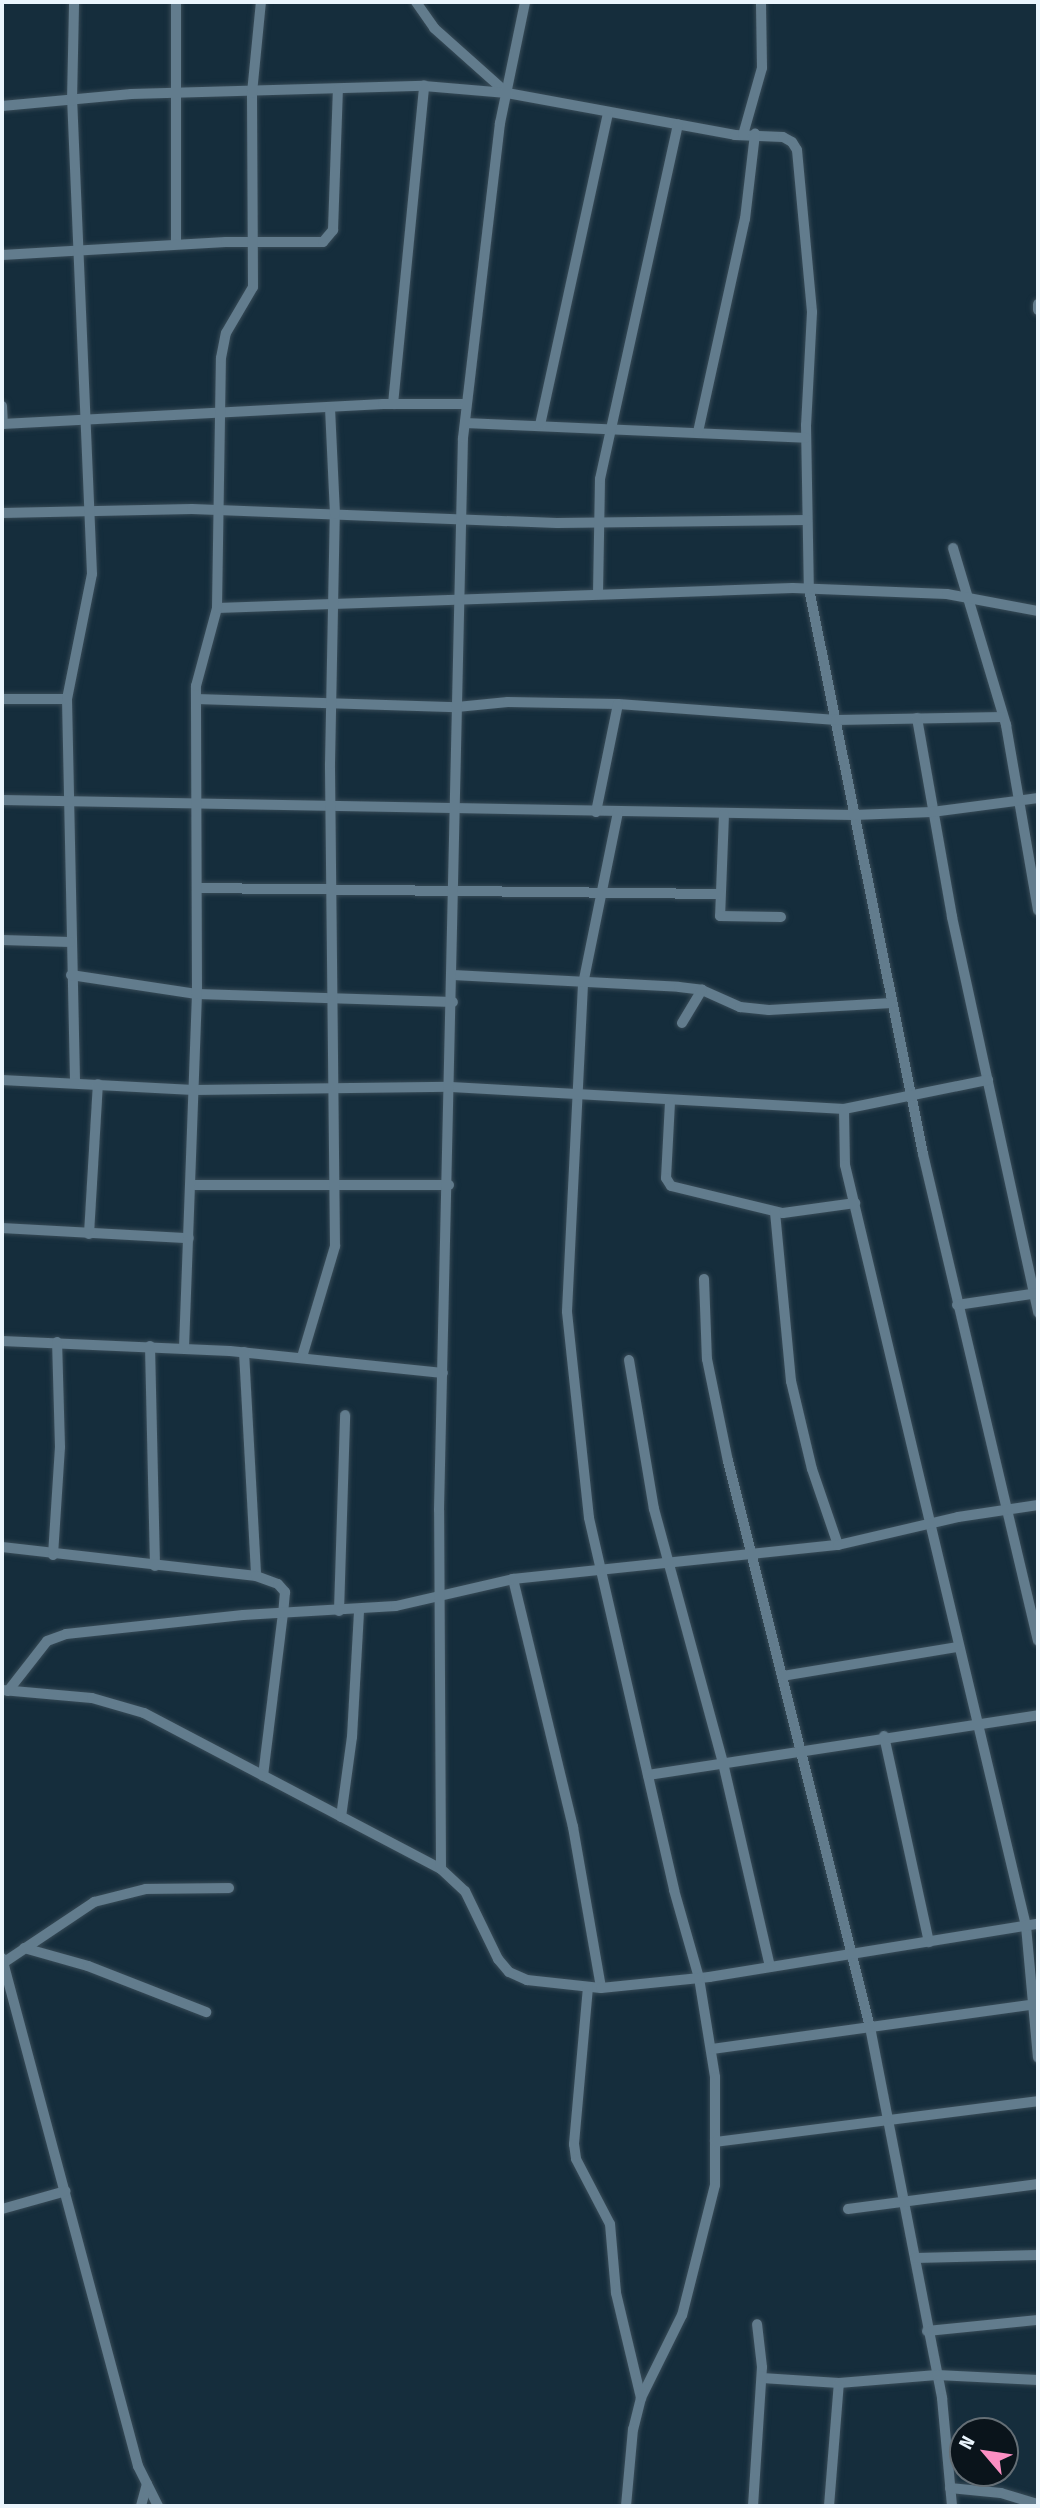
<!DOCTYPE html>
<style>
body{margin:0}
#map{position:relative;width:1040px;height:2508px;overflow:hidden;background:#152d3c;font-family:"Fira Sans Condensed",sans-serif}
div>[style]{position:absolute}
.roads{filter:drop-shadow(0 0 2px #384b57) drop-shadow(0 0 2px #384b57)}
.street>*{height:10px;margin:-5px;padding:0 5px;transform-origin:5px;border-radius:5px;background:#627c8d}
span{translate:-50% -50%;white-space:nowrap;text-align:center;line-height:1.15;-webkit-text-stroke:5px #0a141b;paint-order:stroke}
.frame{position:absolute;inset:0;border:4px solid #eaf5fd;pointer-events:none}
.north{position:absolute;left:949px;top:2417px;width:70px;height:70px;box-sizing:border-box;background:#0a141b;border:2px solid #646e75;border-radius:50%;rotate:299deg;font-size:19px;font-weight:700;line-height:28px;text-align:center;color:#eaf5fd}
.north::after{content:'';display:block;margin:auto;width:24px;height:32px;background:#fc8fc3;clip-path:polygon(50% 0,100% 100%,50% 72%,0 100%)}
</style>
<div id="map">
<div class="roads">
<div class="street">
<div style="left:416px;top:2px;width:32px;rotate:55deg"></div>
<div style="left:434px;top:28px;width:98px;rotate:41.7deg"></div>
<div style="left:2px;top:106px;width:130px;rotate:-5.3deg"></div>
<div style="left:131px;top:94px;width:293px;rotate:-1.6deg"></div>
<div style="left:424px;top:86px;width:83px;rotate:4.8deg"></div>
<div style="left:507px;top:93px;width:232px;rotate:10.4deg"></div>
<div style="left:735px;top:135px;width:48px;rotate:2.4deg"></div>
<div style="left:783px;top:137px;width:10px;rotate:29deg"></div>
<div style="left:792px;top:142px;width:9px;rotate:58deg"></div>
<div style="left:797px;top:150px;width:163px;rotate:84.7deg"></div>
<div style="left:812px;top:312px;width:113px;rotate:93deg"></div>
<div style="left:806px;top:425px;width:164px;rotate:89deg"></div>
<div style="left:809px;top:589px;width:576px;rotate:78.59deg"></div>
<div style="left:923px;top:1154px;width:500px;rotate:76.71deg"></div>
<div style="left:743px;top:135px;width:70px;rotate:-74.2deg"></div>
<div style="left:762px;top:68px;width:66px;rotate:-90.9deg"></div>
<div style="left:176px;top:244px;width:242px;rotate:-90deg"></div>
<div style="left:2px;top:255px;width:224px;rotate:-3.3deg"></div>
<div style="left:226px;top:242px;width:97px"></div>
<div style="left:323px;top:242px;width:16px;rotate:-50deg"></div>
<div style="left:333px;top:230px;width:141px;rotate:-88deg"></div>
<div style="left:1038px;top:304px;width:6px;rotate:90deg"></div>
<div style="left:393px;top:404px;width:320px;rotate:-84.4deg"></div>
<div style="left:2px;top:406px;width:18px;rotate:87deg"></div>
<div style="left:465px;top:423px;width:341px;rotate:2.5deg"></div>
<div style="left:2px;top:424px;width:382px;rotate:-3deg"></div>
<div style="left:383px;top:404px;width:83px"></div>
<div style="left:540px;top:425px;width:320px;rotate:-77.7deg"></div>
<div style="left:698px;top:432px;width:218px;rotate:-77.6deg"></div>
<div style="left:745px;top:219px;width:86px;rotate:-83.3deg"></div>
<div style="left:2px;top:513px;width:190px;rotate:-1.2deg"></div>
<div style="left:192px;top:509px;width:365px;rotate:2.2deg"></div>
<div style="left:557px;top:523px;width:250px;rotate:-0.7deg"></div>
<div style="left:953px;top:548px;width:185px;rotate:73.3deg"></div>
<div style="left:1006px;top:725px;width:188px;rotate:80.2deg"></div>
<div style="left:598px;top:594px;width:115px;rotate:-89deg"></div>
<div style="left:600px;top:479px;width:363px;rotate:-77.6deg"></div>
<div style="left:217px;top:608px;width:576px;rotate:-1.99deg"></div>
<div style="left:793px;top:588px;width:154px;rotate:2.2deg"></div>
<div style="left:947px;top:594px;width:93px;rotate:10.6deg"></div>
<div style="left:2px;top:699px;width:65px"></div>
<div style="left:67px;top:699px;width:384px;rotate:88.8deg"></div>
<div style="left:67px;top:699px;width:127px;rotate:-78.7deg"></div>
<div style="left:92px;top:574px;width:473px;rotate:-92.4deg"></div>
<div style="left:72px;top:101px;width:99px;rotate:-88.8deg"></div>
<div style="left:196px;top:699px;width:261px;rotate:1.8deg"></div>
<div style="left:457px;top:707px;width:51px;rotate:-5.6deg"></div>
<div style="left:508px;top:702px;width:110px;rotate:1deg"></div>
<div style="left:618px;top:704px;width:219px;rotate:4.2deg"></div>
<div style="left:836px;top:720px;width:167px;rotate:-1deg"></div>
<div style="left:917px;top:718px;width:202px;rotate:80deg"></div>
<div style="left:952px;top:917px;width:405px;rotate:77.7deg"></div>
<div style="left:2px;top:800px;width:852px;rotate:1.01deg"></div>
<div style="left:854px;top:815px;width:78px;rotate:-2.2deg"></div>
<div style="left:932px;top:812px;width:107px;rotate:-7.5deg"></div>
<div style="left:596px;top:812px;width:110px;rotate:-78.5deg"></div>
<div style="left:618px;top:812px;width:176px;rotate:101.5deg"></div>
<div style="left:583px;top:984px;width:328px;rotate:92.8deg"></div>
<div style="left:567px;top:1312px;width:207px;rotate:83.9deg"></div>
<div style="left:589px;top:1518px;width:382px;rotate:77.1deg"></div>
<div style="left:674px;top:1890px;width:91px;rotate:74.1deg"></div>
<div style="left:699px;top:1978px;width:100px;rotate:80.8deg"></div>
<div style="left:715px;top:2077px;width:108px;rotate:90deg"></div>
<div style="left:715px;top:2185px;width:134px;rotate:104.2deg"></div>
<div style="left:682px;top:2315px;width:93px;rotate:116.3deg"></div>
<div style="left:641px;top:2398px;width:32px;rotate:104deg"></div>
<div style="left:633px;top:2429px;width:77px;rotate:95.2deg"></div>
<div style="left:724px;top:814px;width:102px;rotate:92.2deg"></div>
<div style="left:720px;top:916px;width:61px;rotate:0.9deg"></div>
<div style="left:198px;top:888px;width:522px;rotate:0.66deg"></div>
<div style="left:2px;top:940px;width:68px;rotate:1.7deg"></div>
<div style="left:71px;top:975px;width:127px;rotate:8.6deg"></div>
<div style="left:197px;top:994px;width:256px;rotate:1.8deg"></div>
<div style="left:453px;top:975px;width:226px;rotate:3deg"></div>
<div style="left:679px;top:987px;width:23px;rotate:7deg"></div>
<div style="left:702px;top:990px;width:42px;rotate:24.1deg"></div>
<div style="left:740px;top:1007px;width:29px;rotate:6deg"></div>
<div style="left:769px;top:1010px;width:123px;rotate:-3.3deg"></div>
<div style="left:682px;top:1023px;width:39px;rotate:-59deg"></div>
<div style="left:2px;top:1080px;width:192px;rotate:3deg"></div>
<div style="left:194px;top:1090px;width:257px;rotate:-0.7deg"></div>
<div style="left:451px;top:1087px;width:394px;rotate:3.2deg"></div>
<div style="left:844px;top:1109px;width:147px;rotate:-11.4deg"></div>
<div style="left:670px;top:1102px;width:76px;rotate:93deg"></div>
<div style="left:666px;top:1178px;width:9px;rotate:58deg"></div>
<div style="left:671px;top:1186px;width:115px;rotate:13.6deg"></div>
<div style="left:783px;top:1213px;width:73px;rotate:-7.9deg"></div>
<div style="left:844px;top:1109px;width:56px;rotate:89deg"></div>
<div style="left:845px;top:1165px;width:782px;rotate:76.62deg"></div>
<div style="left:1026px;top:1926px;width:132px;rotate:84.8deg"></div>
<div style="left:192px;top:1185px;width:257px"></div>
<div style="left:775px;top:1212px;width:170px;rotate:84.6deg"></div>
<div style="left:791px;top:1381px;width:90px;rotate:76.6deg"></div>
<div style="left:812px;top:1469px;width:80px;rotate:71.1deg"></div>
<div style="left:2px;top:1228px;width:187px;rotate:3.1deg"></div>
<div style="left:89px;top:1234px;width:150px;rotate:-86.6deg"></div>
<div style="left:704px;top:1279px;width:80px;rotate:87.9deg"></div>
<div style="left:707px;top:1359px;width:104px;rotate:78.4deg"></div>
<div style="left:728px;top:1461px;width:584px;rotate:75.92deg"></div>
<div style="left:870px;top:2027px;width:378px;rotate:79deg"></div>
<div style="left:942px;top:2398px;width:108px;rotate:84.7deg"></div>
<div style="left:957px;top:1305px;width:82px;rotate:-8.4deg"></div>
<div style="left:2px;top:1341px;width:228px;rotate:2.5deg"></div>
<div style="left:230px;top:1351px;width:214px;rotate:5.9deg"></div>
<div style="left:150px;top:1346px;width:220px;rotate:88.7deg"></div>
<div style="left:184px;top:1348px;width:354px;rotate:-87.9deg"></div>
<div style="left:197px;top:994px;width:308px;rotate:-90.2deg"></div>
<div style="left:196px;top:686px;width:81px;rotate:-74.9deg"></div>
<div style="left:217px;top:608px;width:250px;rotate:-89.1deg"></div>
<div style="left:221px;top:358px;width:25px;rotate:-79deg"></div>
<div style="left:226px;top:333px;width:53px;rotate:-59.6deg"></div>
<div style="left:253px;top:287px;width:194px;rotate:-90.3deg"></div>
<div style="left:252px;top:93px;width:91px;rotate:-84.4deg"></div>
<div style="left:244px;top:1352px;width:224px;rotate:86.9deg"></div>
<div style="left:302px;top:1357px;width:116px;rotate:-73.4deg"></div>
<div style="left:335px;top:1246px;width:482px;rotate:-90.6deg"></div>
<div style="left:330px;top:764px;width:250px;rotate:-88.9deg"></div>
<div style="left:335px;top:514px;width:106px;rotate:-92.7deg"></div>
<div style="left:629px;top:1360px;width:151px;rotate:80.5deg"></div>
<div style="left:654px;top:1509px;width:263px;rotate:74.8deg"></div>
<div style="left:723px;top:1763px;width:209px;rotate:77deg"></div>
<div style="left:2px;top:1547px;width:256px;rotate:6.5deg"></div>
<div style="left:256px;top:1576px;width:23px;rotate:20deg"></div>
<div style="left:278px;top:1584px;width:11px;rotate:49deg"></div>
<div style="left:285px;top:1592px;width:21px;rotate:95deg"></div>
<div style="left:283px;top:1613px;width:164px;rotate:97deg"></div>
<div style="left:53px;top:1555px;width:108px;rotate:-86.3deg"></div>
<div style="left:60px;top:1447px;width:105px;rotate:-91.6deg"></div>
<div style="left:513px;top:1579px;width:255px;rotate:76.4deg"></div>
<div style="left:573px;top:1827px;width:163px;rotate:80.1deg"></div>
<div style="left:339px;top:1611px;width:196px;rotate:-88.2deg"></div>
<div style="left:782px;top:1676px;width:178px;rotate:-9.4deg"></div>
<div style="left:2px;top:1690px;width:90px;rotate:5.1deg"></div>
<div style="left:92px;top:1698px;width:54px;rotate:16.1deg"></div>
<div style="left:144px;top:1713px;width:335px;rotate:27.7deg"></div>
<div style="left:441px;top:1869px;width:33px;rotate:43deg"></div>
<div style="left:465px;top:1891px;width:76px;rotate:64.1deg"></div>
<div style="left:498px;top:1959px;width:17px;rotate:50deg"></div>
<div style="left:509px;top:1972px;width:20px;rotate:24deg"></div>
<div style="left:527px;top:1980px;width:74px;rotate:6.2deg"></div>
<div style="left:601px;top:1988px;width:109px;rotate:-5.8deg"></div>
<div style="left:709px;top:1977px;width:333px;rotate:-9.2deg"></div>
<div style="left:8px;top:1691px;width:63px;rotate:-52deg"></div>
<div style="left:47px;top:1641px;width:20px;rotate:-20deg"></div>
<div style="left:66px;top:1634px;width:178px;rotate:-6.1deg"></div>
<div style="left:243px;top:1615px;width:153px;rotate:-3.4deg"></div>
<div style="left:396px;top:1606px;width:120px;rotate:-13deg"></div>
<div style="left:513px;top:1579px;width:327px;rotate:-6deg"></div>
<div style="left:838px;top:1545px;width:123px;rotate:-13.1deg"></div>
<div style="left:958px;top:1517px;width:81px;rotate:-8.5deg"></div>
<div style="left:884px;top:1736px;width:211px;rotate:77.7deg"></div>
<div style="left:648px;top:1775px;width:395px;rotate:-8.7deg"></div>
<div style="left:341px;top:1817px;width:81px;rotate:-82.2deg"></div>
<div style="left:352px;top:1737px;width:127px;rotate:-86.8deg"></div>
<div style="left:441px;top:1869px;width:359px;rotate:-90.3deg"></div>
<div style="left:439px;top:1510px;width:1072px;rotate:-88.72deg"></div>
<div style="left:463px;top:438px;width:317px;rotate:-83.3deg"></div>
<div style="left:500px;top:123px;width:124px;rotate:-78.3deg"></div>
<div style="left:24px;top:1948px;width:66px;rotate:15.7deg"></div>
<div style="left:88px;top:1966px;width:127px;rotate:21.3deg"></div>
<div style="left:2px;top:1958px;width:526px;rotate:75.01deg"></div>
<div style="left:138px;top:2466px;width:45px;rotate:63.4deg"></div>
<div style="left:3px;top:1963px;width:110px;rotate:-33.8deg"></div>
<div style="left:94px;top:1902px;width:54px;rotate:-14deg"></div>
<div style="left:146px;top:1889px;width:83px;rotate:-0.7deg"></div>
<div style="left:588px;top:1987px;width:158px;rotate:95.1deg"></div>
<div style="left:574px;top:2144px;width:15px;rotate:82deg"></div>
<div style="left:576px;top:2159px;width:73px;rotate:62.4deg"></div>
<div style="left:610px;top:2224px;width:69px;rotate:85deg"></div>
<div style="left:616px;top:2293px;width:108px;rotate:76.6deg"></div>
<div style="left:712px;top:2049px;width:326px;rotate:-7.9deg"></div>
<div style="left:715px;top:2142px;width:326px;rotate:-7.2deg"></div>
<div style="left:2px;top:2209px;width:66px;rotate:-15.7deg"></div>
<div style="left:848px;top:2209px;width:192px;rotate:-7.5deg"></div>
<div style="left:915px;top:2258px;width:123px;rotate:-1.4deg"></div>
<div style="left:927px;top:2331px;width:112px;rotate:-5.7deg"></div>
<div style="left:762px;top:2378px;width:77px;rotate:3.7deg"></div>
<div style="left:839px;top:2383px;width:98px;rotate:-4.7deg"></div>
<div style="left:937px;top:2375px;width:101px;rotate:2.8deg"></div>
<div style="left:950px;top:2488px;width:51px;rotate:5.6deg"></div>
<div style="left:1001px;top:2493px;width:39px;rotate:17deg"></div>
<div style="left:141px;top:2506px;width:23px;rotate:-75deg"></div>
<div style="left:753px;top:2506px;width:139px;rotate:-86.3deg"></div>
<div style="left:762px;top:2367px;width:43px;rotate:-96.6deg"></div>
<div style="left:829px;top:2506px;width:123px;rotate:-85.4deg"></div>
</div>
</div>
<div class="frame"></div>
<div class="north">N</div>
</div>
